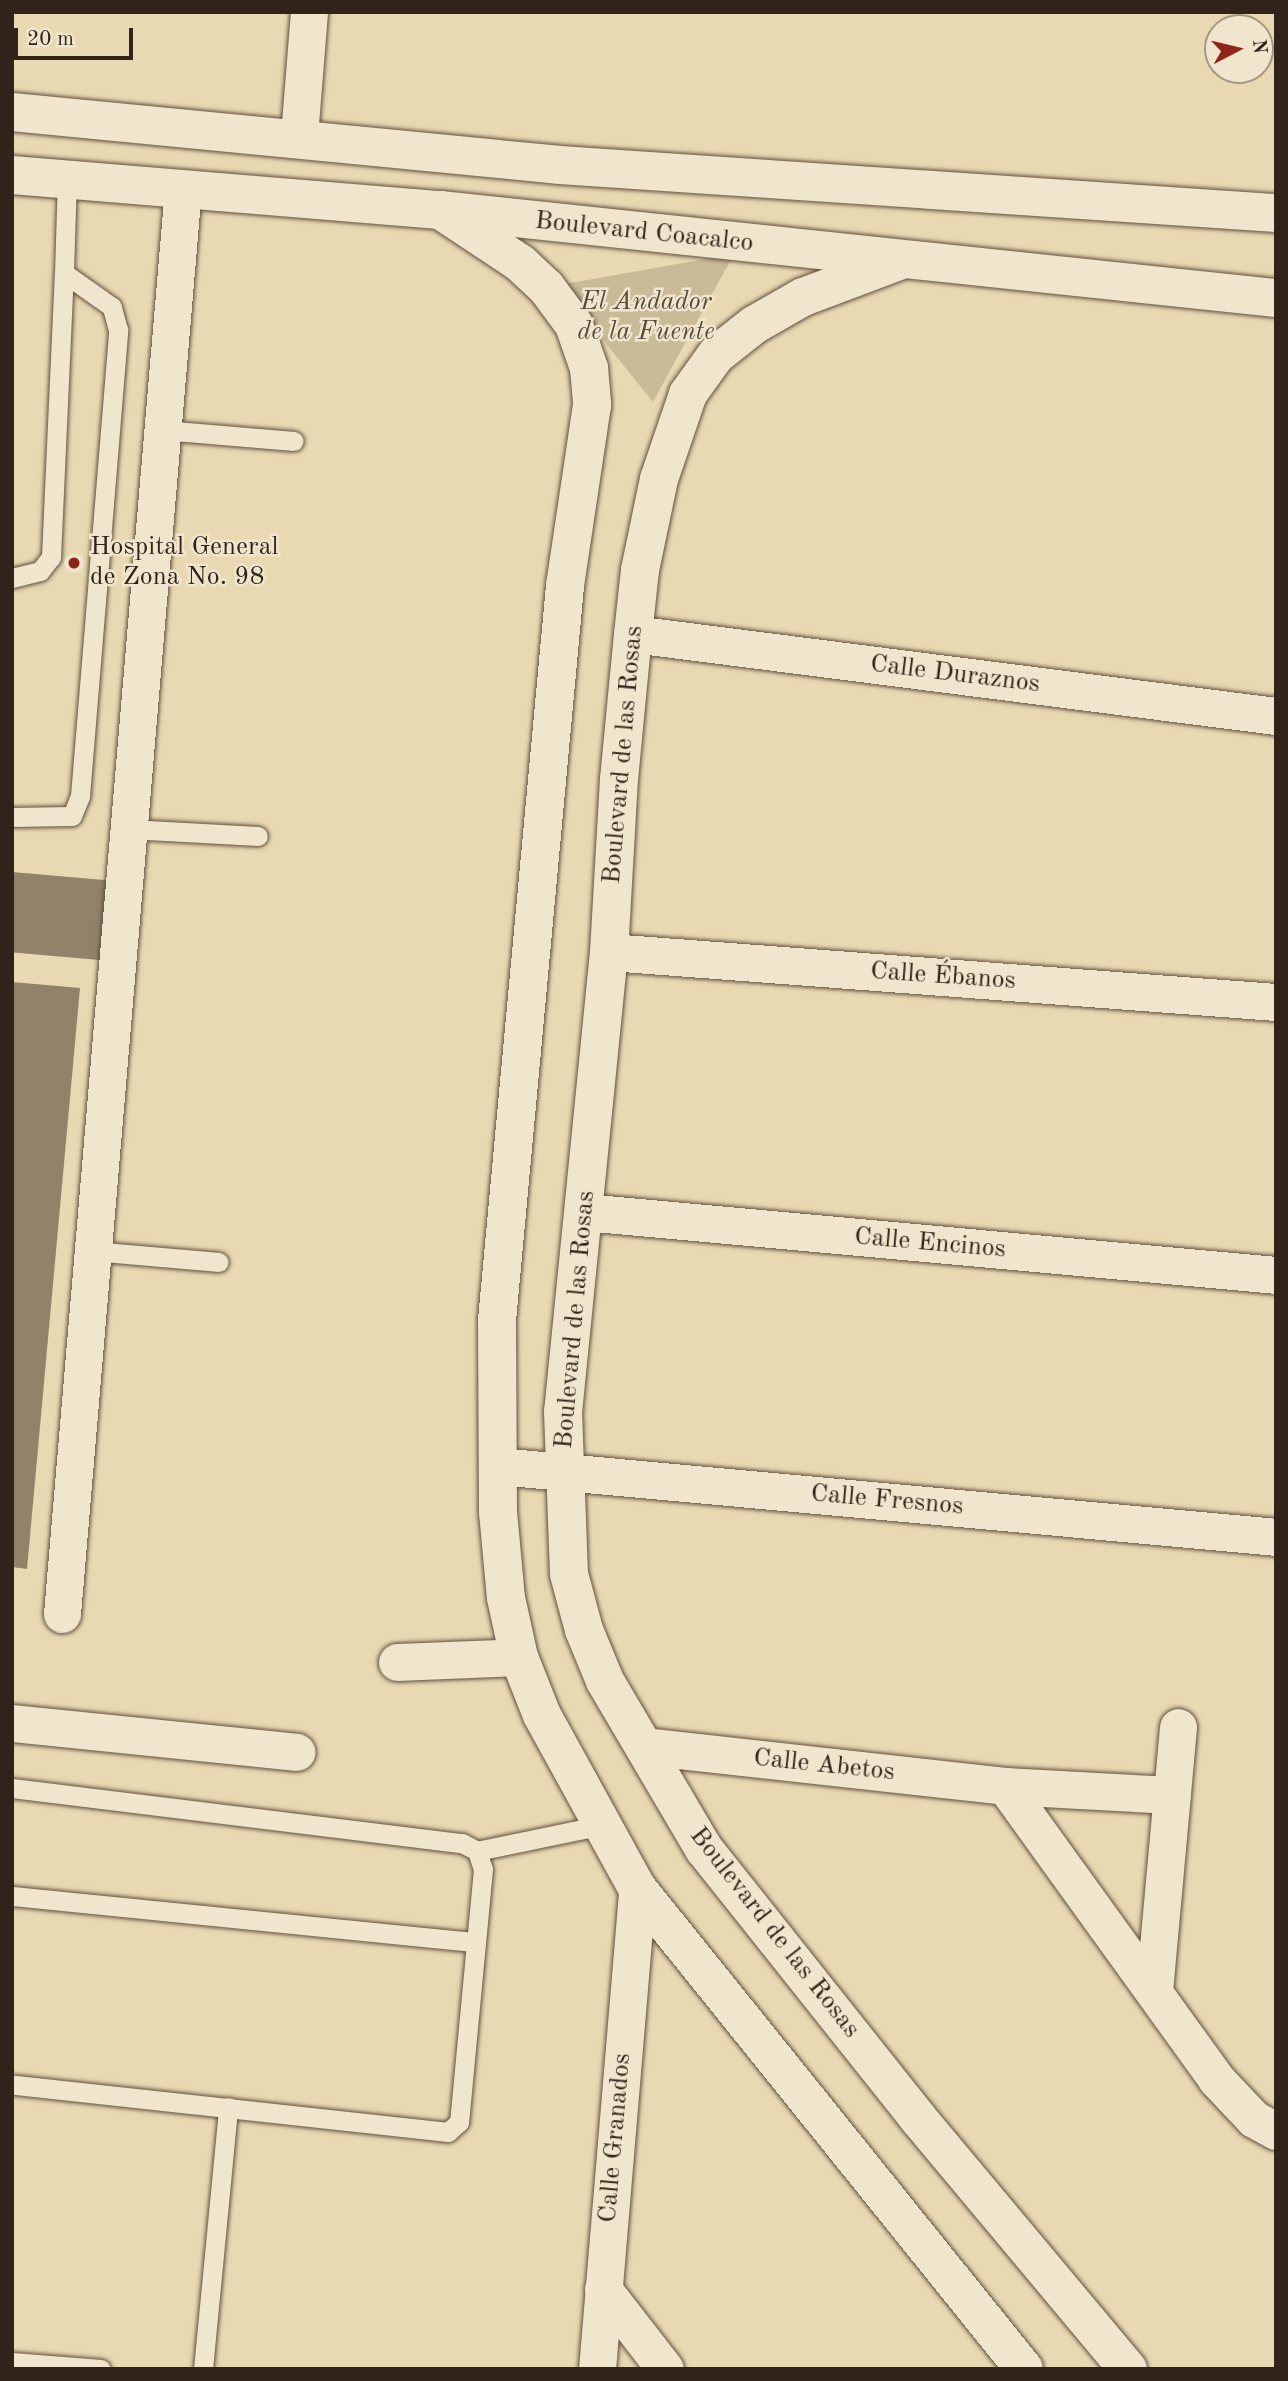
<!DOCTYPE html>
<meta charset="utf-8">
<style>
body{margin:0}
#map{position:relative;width:1288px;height:2381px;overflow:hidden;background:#e8d9b2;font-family:"Old Standard TT",serif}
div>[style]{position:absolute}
.green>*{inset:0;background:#c9ba98}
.building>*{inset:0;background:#918269;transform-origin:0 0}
.roads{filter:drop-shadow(0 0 2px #605040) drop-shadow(0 0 2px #605040)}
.lane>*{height:19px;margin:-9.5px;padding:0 9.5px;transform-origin:9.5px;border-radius:9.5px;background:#f0e6cd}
.street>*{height:37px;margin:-18.5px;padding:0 18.5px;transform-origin:18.5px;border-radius:18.5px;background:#f0e6cd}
.secondary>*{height:38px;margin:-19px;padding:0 19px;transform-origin:19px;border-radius:19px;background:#f0e6cd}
.dots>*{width:19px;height:19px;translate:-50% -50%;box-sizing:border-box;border:4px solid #f0e6cd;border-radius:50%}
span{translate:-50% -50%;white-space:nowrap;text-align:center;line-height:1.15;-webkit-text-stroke:5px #f0e6cd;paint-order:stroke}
.street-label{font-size:26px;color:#32231a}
.park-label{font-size:26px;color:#58493a;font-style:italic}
.poi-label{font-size:26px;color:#32231a}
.left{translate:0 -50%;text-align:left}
.frame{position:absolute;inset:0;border:14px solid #32231a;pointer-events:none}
.north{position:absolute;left:1204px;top:14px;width:70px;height:70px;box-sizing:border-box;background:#f0e6cd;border:2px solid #a49885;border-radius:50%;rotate:83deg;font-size:19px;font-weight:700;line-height:28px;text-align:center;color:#32231a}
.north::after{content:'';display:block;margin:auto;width:24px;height:32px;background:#8f2418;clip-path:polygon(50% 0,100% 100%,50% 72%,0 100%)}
.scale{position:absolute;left:14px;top:28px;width:119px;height:32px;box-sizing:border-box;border:4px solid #32231a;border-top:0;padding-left:9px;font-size:21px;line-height:24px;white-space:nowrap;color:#32231a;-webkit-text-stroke:5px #f0e6cd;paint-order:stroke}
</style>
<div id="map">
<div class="green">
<div style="clip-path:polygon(734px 254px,653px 402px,559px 285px)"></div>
</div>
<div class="building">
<div style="left:12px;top:872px;width:98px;height:80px;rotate:5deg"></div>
<div style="clip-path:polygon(12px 982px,80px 988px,27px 1569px,12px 1567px)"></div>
</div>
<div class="roads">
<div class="lane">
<div style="left:163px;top:430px;width:131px;rotate:4.8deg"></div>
<div style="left:12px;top:578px;width:29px;rotate:-14deg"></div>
<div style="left:40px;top:571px;width:18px;rotate:-52deg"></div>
<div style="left:51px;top:557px;width:284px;rotate:-87.4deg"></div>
<div style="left:12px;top:817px;width:60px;rotate:-1deg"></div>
<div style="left:72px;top:816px;width:22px;rotate:-68deg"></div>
<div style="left:80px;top:796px;width:468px;rotate:-85.3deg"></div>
<div style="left:118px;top:330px;width:24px;rotate:-105deg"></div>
<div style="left:112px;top:307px;width:59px;rotate:-144.7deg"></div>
<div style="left:64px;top:273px;width:93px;rotate:-88.2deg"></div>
<div style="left:129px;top:829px;width:129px;rotate:3.1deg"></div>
<div style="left:93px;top:1251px;width:126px;rotate:5deg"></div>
<div style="left:12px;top:1788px;width:453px;rotate:7deg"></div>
<div style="left:462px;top:1843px;width:17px;rotate:28deg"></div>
<div style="left:477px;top:1851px;width:19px;rotate:72deg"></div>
<div style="left:483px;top:1869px;width:254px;rotate:95.4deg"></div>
<div style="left:459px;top:2122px;width:15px;rotate:138deg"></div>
<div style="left:448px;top:2132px;width:439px;rotate:-173.8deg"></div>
<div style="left:477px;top:1851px;width:128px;rotate:-11.7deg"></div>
<div style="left:12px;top:1896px;width:464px;rotate:5.7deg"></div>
<div style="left:12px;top:2362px;width:89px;rotate:4.5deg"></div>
<div style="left:203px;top:2369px;width:263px;rotate:-84.5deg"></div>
</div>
<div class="street">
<div style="left:299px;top:136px;width:124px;rotate:-85.4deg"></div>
<div style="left:633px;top:634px;width:648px;rotate:7.27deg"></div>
<div style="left:609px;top:952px;width:669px;rotate:4.29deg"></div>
<div style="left:584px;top:1212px;width:695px;rotate:5.2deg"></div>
<div style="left:498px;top:1466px;width:781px;rotate:5.21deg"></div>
<div style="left:62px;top:1614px;width:1430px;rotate:-85.15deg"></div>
<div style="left:397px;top:1662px;width:122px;rotate:-2.3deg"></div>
<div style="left:12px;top:1723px;width:286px;rotate:5.8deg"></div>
<div style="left:643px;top:1746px;width:364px;rotate:6.3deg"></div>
<div style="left:1005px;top:1786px;width:167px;rotate:3.1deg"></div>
<div style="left:1005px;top:1786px;width:361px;rotate:54.2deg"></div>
<div style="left:1216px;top:2079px;width:55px;rotate:46.5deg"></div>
<div style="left:1254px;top:2119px;width:25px;rotate:29deg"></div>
<div style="left:1154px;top:1991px;width:265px;rotate:-84.8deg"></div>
<div style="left:603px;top:2289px;width:101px;rotate:52.2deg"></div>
<div style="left:597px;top:2369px;width:483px;rotate:-85.2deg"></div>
</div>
<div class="secondary">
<div style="left:12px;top:112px;width:551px;rotate:5.52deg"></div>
<div style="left:560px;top:165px;width:718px;rotate:3.84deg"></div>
<div style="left:12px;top:175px;width:429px;rotate:4.7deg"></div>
<div style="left:440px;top:210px;width:841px;rotate:6.01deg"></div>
<div style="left:440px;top:210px;width:96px;rotate:33.5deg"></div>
<div style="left:520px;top:263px;width:35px;rotate:43deg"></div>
<div style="left:546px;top:287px;width:47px;rotate:53.6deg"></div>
<div style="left:574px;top:325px;width:46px;rotate:70.8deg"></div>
<div style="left:589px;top:368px;width:37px;rotate:85deg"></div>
<div style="left:592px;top:405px;width:183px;rotate:98.5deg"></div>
<div style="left:565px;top:586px;width:738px;rotate:95.29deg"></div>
<div style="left:497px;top:1321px;width:191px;rotate:89.7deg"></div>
<div style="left:498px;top:1512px;width:86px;rotate:84.7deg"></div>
<div style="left:506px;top:1598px;width:60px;rotate:77.6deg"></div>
<div style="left:519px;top:1657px;width:62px;rotate:68.4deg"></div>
<div style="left:542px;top:1715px;width:197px;rotate:61.2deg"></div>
<div style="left:637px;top:1888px;width:617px;rotate:51.18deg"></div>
<div style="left:899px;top:261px;width:103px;rotate:159.4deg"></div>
<div style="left:803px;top:297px;width:56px;rotate:150.3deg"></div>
<div style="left:754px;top:325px;width:48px;rotate:141.7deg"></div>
<div style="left:716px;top:355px;width:48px;rotate:125.7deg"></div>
<div style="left:688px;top:394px;width:90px;rotate:108.8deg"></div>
<div style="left:659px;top:479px;width:93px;rotate:101.8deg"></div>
<div style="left:640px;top:570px;width:64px;rotate:96.2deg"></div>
<div style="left:633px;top:634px;width:146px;rotate:95.5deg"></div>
<div style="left:619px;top:779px;width:173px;rotate:93.3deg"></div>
<div style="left:609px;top:952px;width:461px;rotate:95.7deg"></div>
<div style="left:563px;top:1411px;width:163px;rotate:87.9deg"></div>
<div style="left:569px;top:1574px;width:58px;rotate:75deg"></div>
<div style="left:584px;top:1630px;width:55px;rotate:67.6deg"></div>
<div style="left:605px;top:1681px;width:195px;rotate:59.5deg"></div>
<div style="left:704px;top:1849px;width:342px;rotate:51.5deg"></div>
<div style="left:917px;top:2117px;width:329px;rotate:50.1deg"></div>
</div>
</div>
<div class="dots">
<div style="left:74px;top:563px;background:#8f2418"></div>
</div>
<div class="street-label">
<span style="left:644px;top:233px;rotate:6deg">Boulevard Coacalco</span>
<span style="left:955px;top:675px;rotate:7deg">Calle Duraznos</span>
<span style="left:624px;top:755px;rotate:-85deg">Boulevard de las Rosas</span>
<span style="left:943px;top:977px;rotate:4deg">Calle Ébanos</span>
<span style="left:930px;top:1244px;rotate:5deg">Calle Encinos</span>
<span style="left:576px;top:1320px;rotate:-85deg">Boulevard de las Rosas</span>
<span style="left:887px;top:1501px;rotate:5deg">Calle Fresnos</span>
<span style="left:824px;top:1766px;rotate:6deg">Calle Abetos</span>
<span style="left:774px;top:1933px;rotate:52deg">Boulevard de las Rosas</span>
<span style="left:616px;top:2138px;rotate:-85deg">Calle Granados</span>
</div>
<div class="park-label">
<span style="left:646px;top:318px">El Andador<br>de la Fuente</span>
</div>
<div class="poi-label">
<span class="left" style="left:90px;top:563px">Hospital General<br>de Zona No. 98</span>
</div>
<div class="frame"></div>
<div class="north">N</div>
<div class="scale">20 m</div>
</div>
